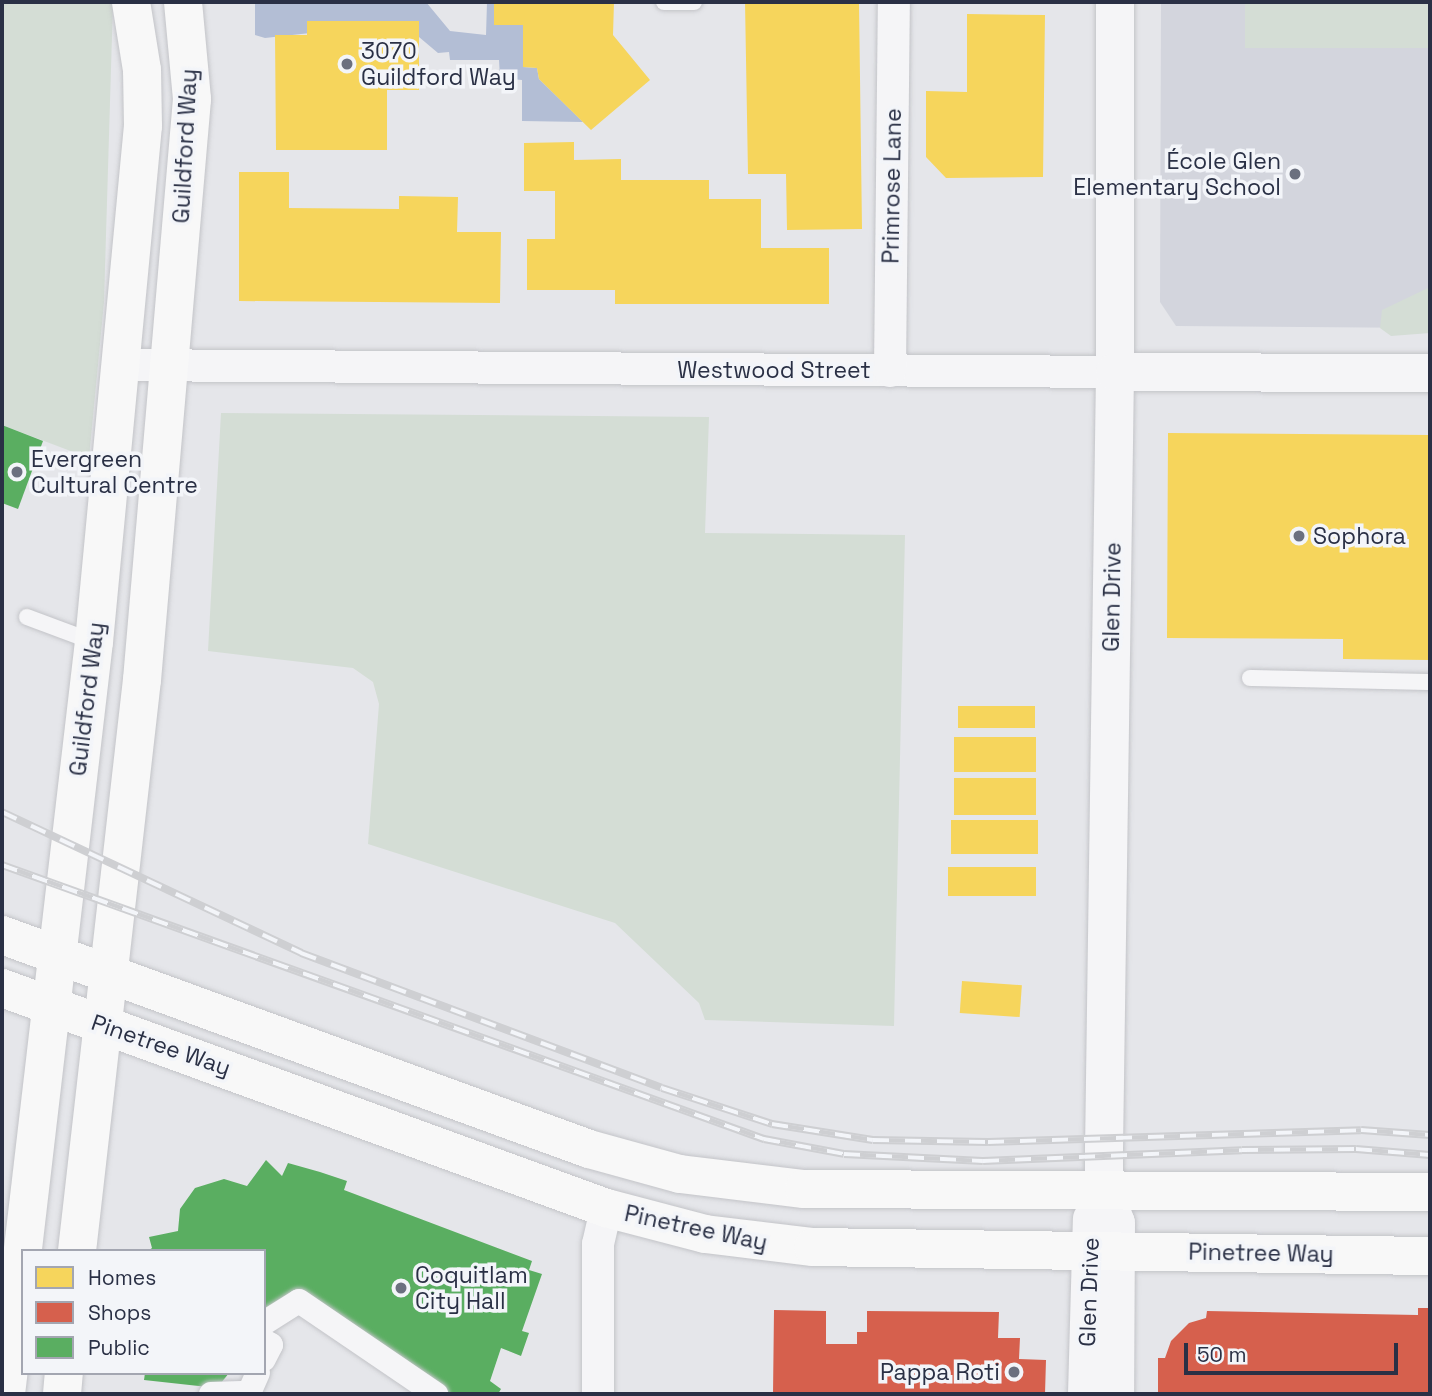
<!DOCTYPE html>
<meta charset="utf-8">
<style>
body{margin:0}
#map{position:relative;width:1432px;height:1396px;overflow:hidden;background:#e5e6ea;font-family:"Space Grotesk",sans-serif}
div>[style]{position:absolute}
.built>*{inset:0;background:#d3d5dd}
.green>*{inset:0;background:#d4ddd5;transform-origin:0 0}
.water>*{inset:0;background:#b3bed5}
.homes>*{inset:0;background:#f6d55c;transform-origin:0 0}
.shops>*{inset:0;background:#d6604d}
.public>*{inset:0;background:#5aae61}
.roads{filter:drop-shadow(0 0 2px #c3c4c8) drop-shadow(0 0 2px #c3c4c8)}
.service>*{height:16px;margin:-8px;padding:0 8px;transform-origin:8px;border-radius:8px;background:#f5f5f7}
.pedestrian>*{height:24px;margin:-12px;padding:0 12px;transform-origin:12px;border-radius:12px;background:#f5f5f7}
.minor>*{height:32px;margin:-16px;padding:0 16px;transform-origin:16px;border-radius:16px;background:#f5f5f7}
.tertiary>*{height:38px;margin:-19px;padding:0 19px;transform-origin:19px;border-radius:19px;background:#f5f5f7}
.secondary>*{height:38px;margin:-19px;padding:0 19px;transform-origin:19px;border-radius:19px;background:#f8f8f8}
.rail>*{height:8px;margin-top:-4px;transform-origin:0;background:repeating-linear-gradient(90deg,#f3f5f9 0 16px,#cecfd2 0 32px);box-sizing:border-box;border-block:2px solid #cecfd2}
.dots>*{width:19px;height:19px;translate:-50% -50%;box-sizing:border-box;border:4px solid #f3f5f9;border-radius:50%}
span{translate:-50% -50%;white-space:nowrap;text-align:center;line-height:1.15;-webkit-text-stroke:7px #f3f5f9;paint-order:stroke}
.poi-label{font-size:23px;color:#2a3045}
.left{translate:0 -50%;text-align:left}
.right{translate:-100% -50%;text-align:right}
.street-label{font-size:23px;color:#2a3045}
.frame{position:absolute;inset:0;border:4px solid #2a3045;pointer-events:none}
.legend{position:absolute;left:21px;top:1249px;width:245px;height:126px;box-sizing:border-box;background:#f3f5f9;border:2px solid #a3a6b1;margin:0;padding:9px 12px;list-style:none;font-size:21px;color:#2a3045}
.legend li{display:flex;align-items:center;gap:14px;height:35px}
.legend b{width:35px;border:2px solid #a3a6b1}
.scale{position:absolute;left:1184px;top:1343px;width:214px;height:32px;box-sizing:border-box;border:4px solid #2a3045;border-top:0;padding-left:9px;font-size:21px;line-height:24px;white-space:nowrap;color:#2a3045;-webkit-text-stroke:5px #f3f5f9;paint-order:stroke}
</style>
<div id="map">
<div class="built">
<div style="clip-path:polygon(1161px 2px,1430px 2px,1430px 328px,1176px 326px,1160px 302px)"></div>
</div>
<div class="green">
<div style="clip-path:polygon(2px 2px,113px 2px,104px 302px,89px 458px,2px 425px)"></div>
<div style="left:1245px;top:2px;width:185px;height:46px"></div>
<div style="clip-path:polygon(1430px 287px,1430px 333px,1391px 336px,1380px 328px,1382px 310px)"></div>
<div style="clip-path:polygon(221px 413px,709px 417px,705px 533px,905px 535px,894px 1026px,705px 1020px,699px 1003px,615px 923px,368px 844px,379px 704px,373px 682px,353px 668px,208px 651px)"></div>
</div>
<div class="water">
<div style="clip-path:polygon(255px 2px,426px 2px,450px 31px,486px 35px,487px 2px,494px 2px,494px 25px,523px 25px,523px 67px,537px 68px,539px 79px,583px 122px,522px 121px,522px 80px,500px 78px,499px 60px,450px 60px,449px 52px,438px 53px,419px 37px,419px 21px,265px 38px,255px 35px)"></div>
</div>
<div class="homes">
<div style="clip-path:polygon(494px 2px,614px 2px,613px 35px,650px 80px,591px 130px,539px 79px,537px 68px,523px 67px,523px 25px,494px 25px)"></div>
<div style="clip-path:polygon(745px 2px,859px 2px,862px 229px,787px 230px,786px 174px,748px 174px)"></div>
<div style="clip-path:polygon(967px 14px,1045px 15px,1043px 177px,946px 178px,926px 157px,926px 91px,967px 92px)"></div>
<div style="clip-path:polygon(307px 21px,419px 21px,419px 90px,387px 90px,387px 150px,276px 150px,275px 35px,307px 35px)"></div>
<div style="clip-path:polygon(574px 142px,574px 160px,621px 159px,621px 180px,709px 180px,709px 199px,761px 199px,761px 248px,829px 248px,829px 304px,615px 304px,615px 290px,527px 290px,527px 239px,555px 239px,555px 191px,524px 191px,524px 143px)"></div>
<div style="clip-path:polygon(239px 172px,289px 172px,289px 208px,399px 209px,399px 196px,458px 197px,457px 232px,501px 232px,500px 303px,239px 301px)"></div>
<div style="clip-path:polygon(1168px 433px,1430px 435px,1430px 660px,1343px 659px,1343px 639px,1167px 638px)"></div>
<div style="left:958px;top:706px;width:77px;height:22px"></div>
<div style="left:954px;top:737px;width:82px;height:35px"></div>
<div style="left:954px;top:778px;width:82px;height:37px"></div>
<div style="left:951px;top:820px;width:87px;height:34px"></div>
<div style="left:948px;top:867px;width:88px;height:29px"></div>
<div style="left:962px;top:981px;width:60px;height:32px;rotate:4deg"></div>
<div style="clip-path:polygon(1418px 1308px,1430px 1308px,1430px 1394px,1399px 1394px,1400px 1374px,1389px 1373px,1389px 1342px,1395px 1343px,1395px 1323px,1418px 1323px)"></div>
<div style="left:901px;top:1372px;width:104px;height:22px;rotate:1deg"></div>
</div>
<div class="shops">
<div style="clip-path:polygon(1418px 1308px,1430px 1308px,1430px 1394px,1158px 1394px,1158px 1358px,1165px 1358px,1171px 1341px,1189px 1323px,1206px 1318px,1207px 1311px,1418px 1315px)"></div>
<div style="clip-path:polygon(774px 1310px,826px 1311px,826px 1344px,857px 1344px,857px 1332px,867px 1332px,867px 1311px,999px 1312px,998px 1338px,1020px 1338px,1019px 1359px,1046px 1360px,1045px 1394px,773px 1394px)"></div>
</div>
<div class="public">
<div style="clip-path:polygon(2px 425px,43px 441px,18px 509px,2px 503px)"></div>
<div style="clip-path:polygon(266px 1160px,282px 1176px,288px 1163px,320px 1172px,347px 1181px,344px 1190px,532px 1261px,529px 1270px,542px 1274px,522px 1331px,529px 1333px,521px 1356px,501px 1348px,490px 1381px,501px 1389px,498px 1394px,436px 1394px,299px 1301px,264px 1323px,264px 1251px,148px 1251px,152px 1248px,149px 1237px,178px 1231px,180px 1209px,195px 1188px,224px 1179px,247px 1186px)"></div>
<div style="clip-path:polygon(145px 1373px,229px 1373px,217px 1388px,144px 1380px)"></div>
</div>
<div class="roads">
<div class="service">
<div style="left:664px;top:2px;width:30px"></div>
<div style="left:27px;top:617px;width:72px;rotate:20.5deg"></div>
<div style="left:1250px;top:678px;width:180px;rotate:1.3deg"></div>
</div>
<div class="pedestrian">
<div style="left:264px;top:1323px;width:41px;rotate:-32.2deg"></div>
<div style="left:299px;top:1301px;width:166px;rotate:34.2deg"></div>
<div style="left:264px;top:1341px;width:8px;rotate:30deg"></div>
<div style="left:271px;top:1345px;width:16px;rotate:117deg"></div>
<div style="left:211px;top:1394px;width:38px;rotate:-2deg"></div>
<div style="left:249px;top:1393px;width:22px;rotate:-66deg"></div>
</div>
<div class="minor">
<div style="left:119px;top:365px;width:996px;rotate:0.4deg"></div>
<div style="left:890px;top:371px;width:369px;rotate:-89.4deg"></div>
<div style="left:598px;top:1394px;width:150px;rotate:-90deg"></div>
<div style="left:598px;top:1244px;width:37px;rotate:-77deg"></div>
</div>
<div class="tertiary">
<div style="left:1115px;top:2px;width:370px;rotate:90deg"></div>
<div style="left:1115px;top:372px;width:776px;rotate:90.81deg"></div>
<div style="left:1104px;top:1148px;width:44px;rotate:90deg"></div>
<div style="left:1104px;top:1192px;width:33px;rotate:69deg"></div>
<div style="left:1116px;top:1223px;width:171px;rotate:90.3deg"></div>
<div style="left:1115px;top:372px;width:315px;rotate:0.2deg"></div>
<div style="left:1087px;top:1394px;width:175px;rotate:-88.4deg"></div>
</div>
<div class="secondary">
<div style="left:2px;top:935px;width:625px;rotate:20.03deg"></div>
<div style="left:589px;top:1149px;width:94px;rotate:15.4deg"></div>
<div style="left:680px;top:1174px;width:125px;rotate:6.9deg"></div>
<div style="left:804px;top:1189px;width:626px;rotate:0.27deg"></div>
<div style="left:2px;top:988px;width:643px;rotate:20.01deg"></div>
<div style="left:606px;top:1208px;width:102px;rotate:14.7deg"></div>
<div style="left:705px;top:1234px;width:109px;rotate:6.9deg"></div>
<div style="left:813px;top:1247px;width:617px;rotate:0.84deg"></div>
<div style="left:77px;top:1251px;width:575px;rotate:-83.51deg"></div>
<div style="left:142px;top:680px;width:583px;rotate:-85.08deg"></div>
<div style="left:192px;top:99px;width:97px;rotate:-95.3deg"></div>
<div style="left:6px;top:1394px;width:757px;rotate:-83.33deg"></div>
<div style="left:94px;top:642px;width:518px;rotate:-84.58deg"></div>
<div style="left:143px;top:126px;width:56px;rotate:-91deg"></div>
<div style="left:142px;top:70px;width:69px;rotate:-99.2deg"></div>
<div style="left:62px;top:1394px;width:21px;rotate:-85deg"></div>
</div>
</div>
<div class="rail">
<div style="left:2px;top:812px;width:331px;rotate:25.2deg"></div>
<div style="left:301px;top:953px;width:385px;rotate:20.5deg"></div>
<div style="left:662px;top:1088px;width:116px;rotate:18.1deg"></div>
<div style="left:772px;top:1124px;width:102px;rotate:9deg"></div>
<div style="left:873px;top:1140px;width:115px;rotate:1deg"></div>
<div style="left:988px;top:1142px;width:373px;rotate:-1.8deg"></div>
<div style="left:1361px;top:1130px;width:69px;rotate:4.1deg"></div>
<div style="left:2px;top:865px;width:810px;rotate:19.78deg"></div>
<div style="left:764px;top:1139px;width:81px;rotate:10.6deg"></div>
<div style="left:844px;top:1154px;width:139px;rotate:2.9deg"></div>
<div style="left:983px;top:1161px;width:259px;rotate:-2.4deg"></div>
<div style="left:1242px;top:1150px;width:114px;rotate:-0.5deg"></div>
<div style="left:1356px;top:1149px;width:74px;rotate:4.6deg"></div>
</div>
<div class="dots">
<div style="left:347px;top:64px;background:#6b707f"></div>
<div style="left:1295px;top:174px;background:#6b707f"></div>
<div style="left:17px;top:472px;background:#6b707f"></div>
<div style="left:1299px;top:536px;background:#6b707f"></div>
<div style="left:401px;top:1288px;background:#6b707f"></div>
<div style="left:1014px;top:1372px;background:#6b707f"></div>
</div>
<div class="poi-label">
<span class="left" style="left:361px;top:64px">3070<br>Guildford Way</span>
<span class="right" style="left:1281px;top:174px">École Glen<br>Elementary School</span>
<span class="left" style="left:31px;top:472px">Evergreen<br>Cultural Centre</span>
<span class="left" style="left:1313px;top:536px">Sophora</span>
<span class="left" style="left:415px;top:1288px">Coquitlam<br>City Hall</span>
<span class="right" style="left:1000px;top:1372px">Pappa Roti</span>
</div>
<div class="street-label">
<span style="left:185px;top:146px;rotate:-87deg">Guildford Way</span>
<span style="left:892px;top:186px;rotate:-89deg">Primrose Lane</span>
<span style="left:774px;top:370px">Westwood Street</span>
<span style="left:1112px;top:597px;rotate:-89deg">Glen Drive</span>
<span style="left:87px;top:699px;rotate:-83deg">Guildford Way</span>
<span style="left:161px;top:1045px;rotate:19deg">Pinetree Way</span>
<span style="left:696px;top:1228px;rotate:12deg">Pinetree Way</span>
<span style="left:1261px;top:1253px;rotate:1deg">Pinetree Way</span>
<span style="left:1089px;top:1292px;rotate:-88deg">Glen Drive</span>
</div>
<div class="frame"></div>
<ul class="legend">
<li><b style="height:19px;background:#f6d55c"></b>Homes</li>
<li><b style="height:19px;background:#d6604d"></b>Shops</li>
<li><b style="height:19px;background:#5aae61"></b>Public</li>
</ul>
<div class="scale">50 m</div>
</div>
